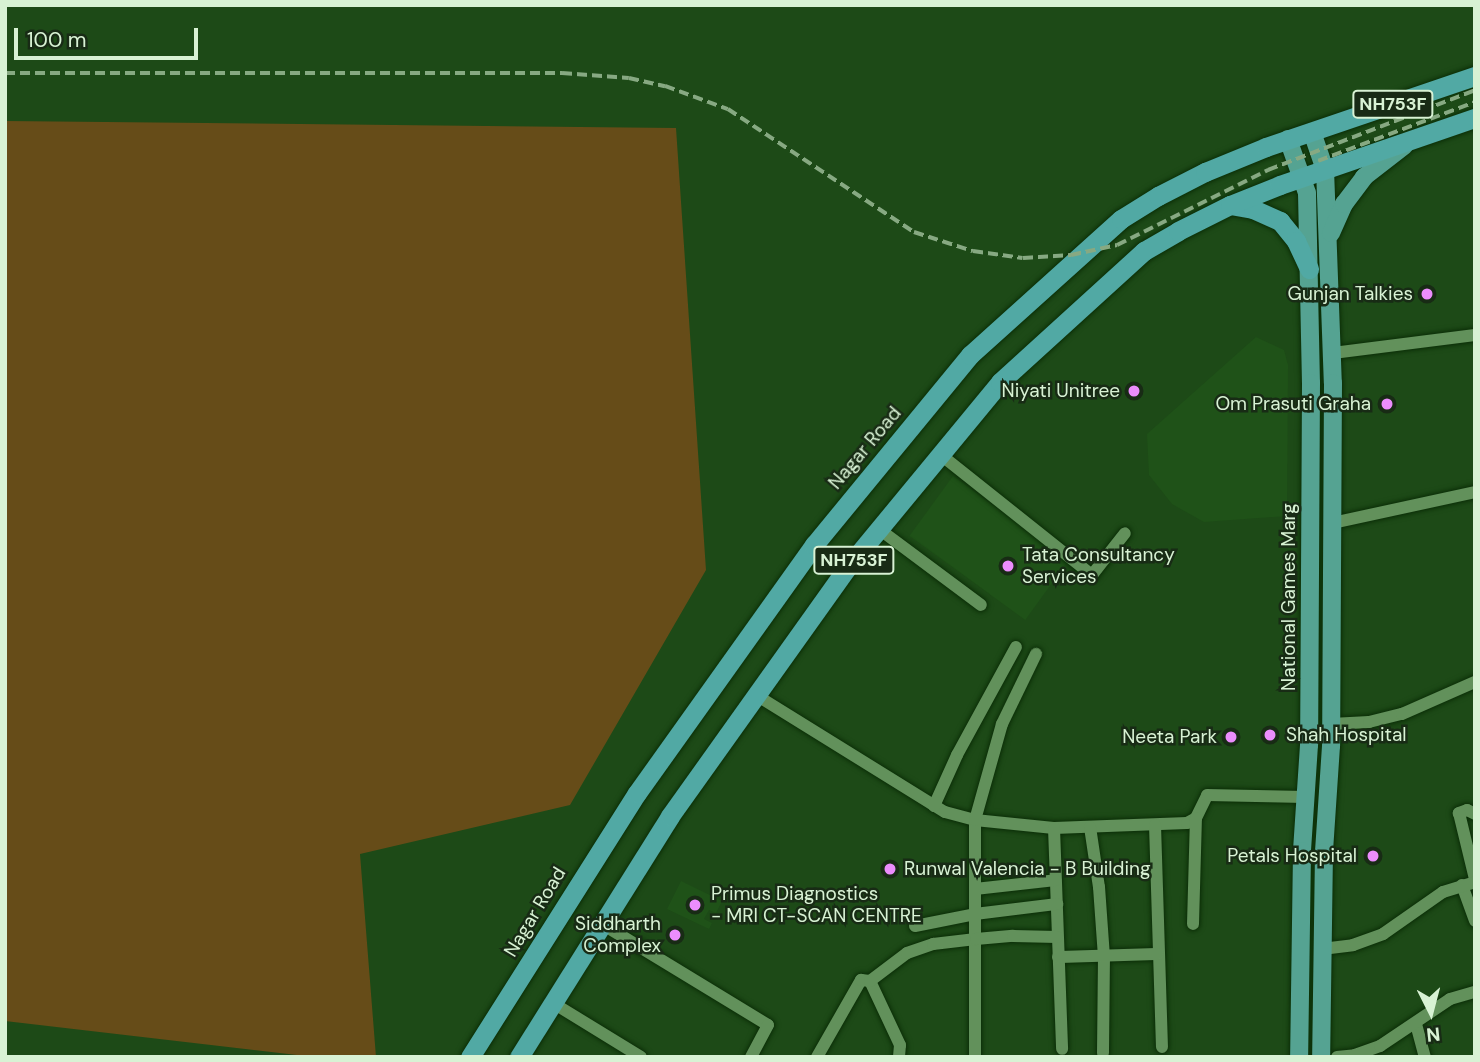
<!DOCTYPE html>
<style>
body{margin:0}
#map{position:relative;width:1480px;height:1062px;overflow:hidden;background:#1d4a17;font-family:"DM Sans",sans-serif}
div>[style]{position:absolute}
.built>*{inset:0;background:#1f5218;transform-origin:0 0}
.green>*{inset:0;background:#664c18}
.roads{filter:drop-shadow(0 0 2px #0b2e07) drop-shadow(0 0 2px #0b2e07)}
.minor>*{height:12px;margin:-6px;padding:0 6px;transform-origin:6px;border-radius:6px;background:#62915b}
.primary>*{height:18px;margin:-9px;padding:0 9px;transform-origin:9px;border-radius:9px;background:#55a392}
.trunk>*{height:19px;margin:-9.5px;padding:0 9.5px;transform-origin:9.5px;border-radius:9.5px;background:#51a9a4}
.rail>*{height:3.5px;margin-top:-1.75px;transform-origin:0;background:repeating-linear-gradient(90deg,#87a982 0 10px,transparent 0 15px)}
.dots>*{width:19px;height:19px;translate:-50% -50%;box-sizing:border-box;border:4px solid #182b15;border-radius:50%}
span{translate:-50% -50%;white-space:nowrap;text-align:center;line-height:1.15;-webkit-text-stroke:5px #182b15;paint-order:stroke}
.shield-label span{padding:2px 5px;background:#182b15;border:2px solid;border-radius:5px;-webkit-text-stroke-width:0}
.shield-label{font-size:18px;color:#d8f2d4;font-weight:700}
.poi-label{font-size:19px;color:#d8f2d4}
.right{translate:-100% -50%;text-align:right}
.left{translate:0 -50%;text-align:left}
.street-label{font-size:19px;color:#d8f2d4}
.frame{position:absolute;inset:0;border:7px solid #d8f2d4;pointer-events:none}
.north{position:absolute;left:1396px;top:978px;width:70px;height:70px;-webkit-text-stroke:5px #182b15;paint-order:stroke;rotate:174deg;font-size:19px;font-weight:700;line-height:28px;text-align:center;color:#d8f2d4}
.north::after{content:'';display:block;margin:auto;width:24px;height:32px;background:#d8f2d4;clip-path:polygon(50% 0,100% 100%,50% 72%,0 100%)}
.scale{position:absolute;left:14px;top:28px;width:184px;height:32px;box-sizing:border-box;border:4px solid #d8f2d4;border-top:0;padding-left:9px;font-size:21px;line-height:24px;white-space:nowrap;color:#d8f2d4;-webkit-text-stroke:5px #182b15;paint-order:stroke}
</style>
<div id="map">
<div class="built">
<div style="clip-path:polygon(1256px 337px,1284px 350px,1288px 365px,1287px 516px,1204px 522px,1172px 504px,1149px 475px,1147px 434px)"></div>
<div style="left:953px;top:476px;width:143px;height:74px;rotate:36deg"></div>
<div style="clip-path:polygon(681px 881px,722px 901px,716px 913px,709px 910px,704px 919px,712px 923px,709px 929px,667px 909px)"></div>
</div>
<div class="green">
<div style="clip-path:polygon(5px 121px,676px 128px,706px 570px,570px 805px,360px 854px,376px 1057px,314px 1057px,5px 1021px)"></div>
</div>
<div class="roads">
<div class="minor">
<div style="left:1333px;top:353px;width:143px;rotate:-7.2deg"></div>
<div style="left:941px;top:455px;width:193px;rotate:38.5deg"></div>
<div style="left:1092px;top:575px;width:53px;rotate:-51.8deg"></div>
<div style="left:1332px;top:523px;width:146px;rotate:-12.2deg"></div>
<div style="left:879px;top:529px;width:127px;rotate:36.7deg"></div>
<div style="left:756px;top:695px;width:222px;rotate:31.8deg"></div>
<div style="left:945px;top:812px;width:31px;rotate:15deg"></div>
<div style="left:975px;top:820px;width:79px;rotate:5.8deg"></div>
<div style="left:1054px;top:828px;width:133px;rotate:-2.2deg"></div>
<div style="left:1187px;top:823px;width:10px;rotate:-29deg"></div>
<div style="left:1196px;top:818px;width:25px;rotate:-64deg"></div>
<div style="left:1207px;top:795px;width:98px;rotate:1.2deg"></div>
<div style="left:1331px;top:724px;width:38px;rotate:-3deg"></div>
<div style="left:1369px;top:722px;width:34px;rotate:-14deg"></div>
<div style="left:1402px;top:714px;width:80px;rotate:-23.7deg"></div>
<div style="left:934px;top:806px;width:56px;rotate:-65.7deg"></div>
<div style="left:957px;top:755px;width:123px;rotate:-61.4deg"></div>
<div style="left:1475px;top:814px;width:9px;rotate:-153deg"></div>
<div style="left:1467px;top:810px;width:9px;rotate:159deg"></div>
<div style="left:1459px;top:813px;width:68px;rotate:76.4deg"></div>
<div style="left:1155px;top:825px;width:222px;rotate:88.2deg"></div>
<div style="left:1090px;top:827px;width:61px;rotate:81.5deg"></div>
<div style="left:1099px;top:887px;width:69px;rotate:85.9deg"></div>
<div style="left:1104px;top:956px;width:97px;rotate:90.6deg"></div>
<div style="left:1054px;top:828px;width:221px;rotate:87.9deg"></div>
<div style="left:1462px;top:885px;width:38px;rotate:70deg"></div>
<div style="left:975px;top:889px;width:81px;rotate:-6.3deg"></div>
<div style="left:602px;top:924px;width:194px;rotate:31.3deg"></div>
<div style="left:768px;top:1025px;width:36px;rotate:118deg"></div>
<div style="left:1193px;top:924px;width:106px;rotate:-88.4deg"></div>
<div style="left:915px;top:926px;width:61px;rotate:-11.3deg"></div>
<div style="left:975px;top:914px;width:83px;rotate:-7deg"></div>
<div style="left:1322px;top:949px;width:31px;rotate:-7deg"></div>
<div style="left:1353px;top:945px;width:32px;rotate:-20deg"></div>
<div style="left:1383px;top:934px;width:73px;rotate:-35deg"></div>
<div style="left:1443px;top:892px;width:34px;rotate:-17deg"></div>
<div style="left:1058px;top:957px;width:100px;rotate:-1.7deg"></div>
<div style="left:870px;top:981px;width:71px;rotate:64.9deg"></div>
<div style="left:900px;top:1045px;width:12px;rotate:95deg"></div>
<div style="left:553px;top:1003px;width:103px;rotate:31.5deg"></div>
<div style="left:1416px;top:1024px;width:34px;rotate:75deg"></div>
<div style="left:975px;top:1055px;width:235px;rotate:-90deg"></div>
<div style="left:975px;top:820px;width:100px;rotate:-74.3deg"></div>
<div style="left:1002px;top:724px;width:78px;rotate:-64.1deg"></div>
<div style="left:817px;top:1057px;width:89px;rotate:-60.3deg"></div>
<div style="left:861px;top:980px;width:9px;rotate:6deg"></div>
<div style="left:870px;top:981px;width:46px;rotate:-37.1deg"></div>
<div style="left:907px;top:953px;width:28px;rotate:-19deg"></div>
<div style="left:933px;top:944px;width:43px;rotate:-6.6deg"></div>
<div style="left:976px;top:939px;width:37px;rotate:-5deg"></div>
<div style="left:1013px;top:936px;width:44px;rotate:1.3deg"></div>
<div style="left:1337px;top:1057px;width:18px;rotate:-6deg"></div>
<div style="left:1355px;top:1055px;width:27px;rotate:-20deg"></div>
<div style="left:1380px;top:1046px;width:84px;rotate:-33.9deg"></div>
<div style="left:1450px;top:999px;width:26px;rotate:-16deg"></div>
</div>
<div class="primary">
<div style="left:1312px;top:132px;width:39px;rotate:71deg"></div>
<div style="left:1325px;top:169px;width:214px;rotate:87.9deg"></div>
<div style="left:1333px;top:383px;width:363px;rotate:90.3deg"></div>
<div style="left:1331px;top:746px;width:106px;rotate:93.8deg"></div>
<div style="left:1324px;top:852px;width:205px;rotate:90.8deg"></div>
<div style="left:1288px;top:139px;width:57px;rotate:70.6deg"></div>
<div style="left:1307px;top:193px;width:190px;rotate:88.8deg"></div>
<div style="left:1311px;top:383px;width:362px;rotate:90.3deg"></div>
<div style="left:1309px;top:745px;width:106px;rotate:93.8deg"></div>
<div style="left:1302px;top:851px;width:206px;rotate:90.8deg"></div>
<div style="left:1331px;top:233px;width:32px;rotate:-66deg"></div>
<div style="left:1344px;top:204px;width:34px;rotate:-53deg"></div>
<div style="left:1364px;top:177px;width:51px;rotate:-37.8deg"></div>
</div>
<div class="trunk">
<div style="left:1230px;top:205px;width:23px;rotate:10deg"></div>
<div style="left:1253px;top:209px;width:30px;rotate:24deg"></div>
<div style="left:1280px;top:221px;width:26px;rotate:51deg"></div>
<div style="left:1296px;top:241px;width:31px;rotate:65deg"></div>
<div style="left:470px;top:1057px;width:312px;rotate:-57.7deg"></div>
<div style="left:637px;top:793px;width:305px;rotate:-54.5deg"></div>
<div style="left:814px;top:545px;width:246px;rotate:-50.6deg"></div>
<div style="left:970px;top:355px;width:203px;rotate:-42deg"></div>
<div style="left:1121px;top:219px;width:44px;rotate:-31.9deg"></div>
<div style="left:1158px;top:196px;width:53px;rotate:-27.1deg"></div>
<div style="left:1205px;top:172px;width:66px;rotate:-22.3deg"></div>
<div style="left:1266px;top:147px;width:221px;rotate:-18.8deg"></div>
<div style="left:519px;top:1057px;width:284px;rotate:-57.9deg"></div>
<div style="left:670px;top:816px;width:303px;rotate:-54.5deg"></div>
<div style="left:846px;top:569px;width:242px;rotate:-50.5deg"></div>
<div style="left:1000px;top:382px;width:195px;rotate:-42.3deg"></div>
<div style="left:1144px;top:251px;width:39px;rotate:-30deg"></div>
<div style="left:1178px;top:231px;width:58px;rotate:-26.6deg"></div>
<div style="left:1230px;top:205px;width:54px;rotate:-21.8deg"></div>
<div style="left:1280px;top:185px;width:206px;rotate:-19deg"></div>
</div>
</div>
<div class="rail">
<div style="left:5px;top:73px;width:557px"></div>
<div style="left:562px;top:73px;width:67px;rotate:4.3deg"></div>
<div style="left:629px;top:78px;width:37px;rotate:13deg"></div>
<div style="left:665px;top:86px;width:67px;rotate:20.1deg"></div>
<div style="left:728px;top:109px;width:223px;rotate:33.5deg"></div>
<div style="left:914px;top:232px;width:62px;rotate:17.9deg"></div>
<div style="left:973px;top:251px;width:50px;rotate:8deg"></div>
<div style="left:1023px;top:258px;width:48px;rotate:-3.6deg"></div>
<div style="left:1071px;top:255px;width:47px;rotate:-12.3deg"></div>
<div style="left:1117px;top:245px;width:169px;rotate:-26.4deg"></div>
<div style="left:1268px;top:170px;width:222px;rotate:-21.1deg"></div>
<div style="left:1318px;top:161px;width:168px;rotate:-20.6deg"></div>
</div>
<div class="dots">
<div style="left:1427px;top:294px;background:#eb8dfc"></div>
<div style="left:1134px;top:391px;background:#eb8dfc"></div>
<div style="left:1387px;top:404px;background:#eb8dfc"></div>
<div style="left:1008px;top:566px;background:#eb8dfc"></div>
<div style="left:1270px;top:735px;background:#eb8dfc"></div>
<div style="left:1231px;top:737px;background:#eb8dfc"></div>
<div style="left:1373px;top:856px;background:#eb8dfc"></div>
<div style="left:890px;top:869px;background:#eb8dfc"></div>
<div style="left:695px;top:905px;background:#eb8dfc"></div>
<div style="left:675px;top:935px;background:#eb8dfc"></div>
</div>
<div class="shield-label">
<span style="left:1393px;top:104px">NH753F</span>
<span style="left:854px;top:560px">NH753F</span>
</div>
<div class="poi-label">
<span class="right" style="left:1413px;top:294px">Gunjan Talkies</span>
<span class="right" style="left:1120px;top:391px">Niyati Unitree</span>
<span class="right" style="left:1371px;top:404px">Om Prasuti Graha</span>
<span class="left" style="left:1022px;top:566px">Tata Consultancy<br>Services</span>
<span class="left" style="left:1286px;top:735px">Shah Hospital</span>
<span class="right" style="left:1217px;top:737px">Neeta Park</span>
<span class="right" style="left:1357px;top:856px">Petals Hospital</span>
<span class="left" style="left:904px;top:869px">Runwal Valencia - B Building</span>
<span class="left" style="left:711px;top:905px">Primus Diagnostics<br>- MRI CT-SCAN CENTRE</span>
<span class="right" style="left:661px;top:935px">Siddharth<br>Complex</span>
</div>
<div class="street-label">
<span style="left:865px;top:448px;rotate:-50deg">Nagar Road</span>
<span style="left:1289px;top:597px;rotate:-90deg">National Games Marg</span>
<span style="left:535px;top:912px;rotate:-59deg">Nagar Road</span>
</div>
<div class="frame"></div>
<div class="north">N</div>
<div class="scale">100 m</div>
</div>
